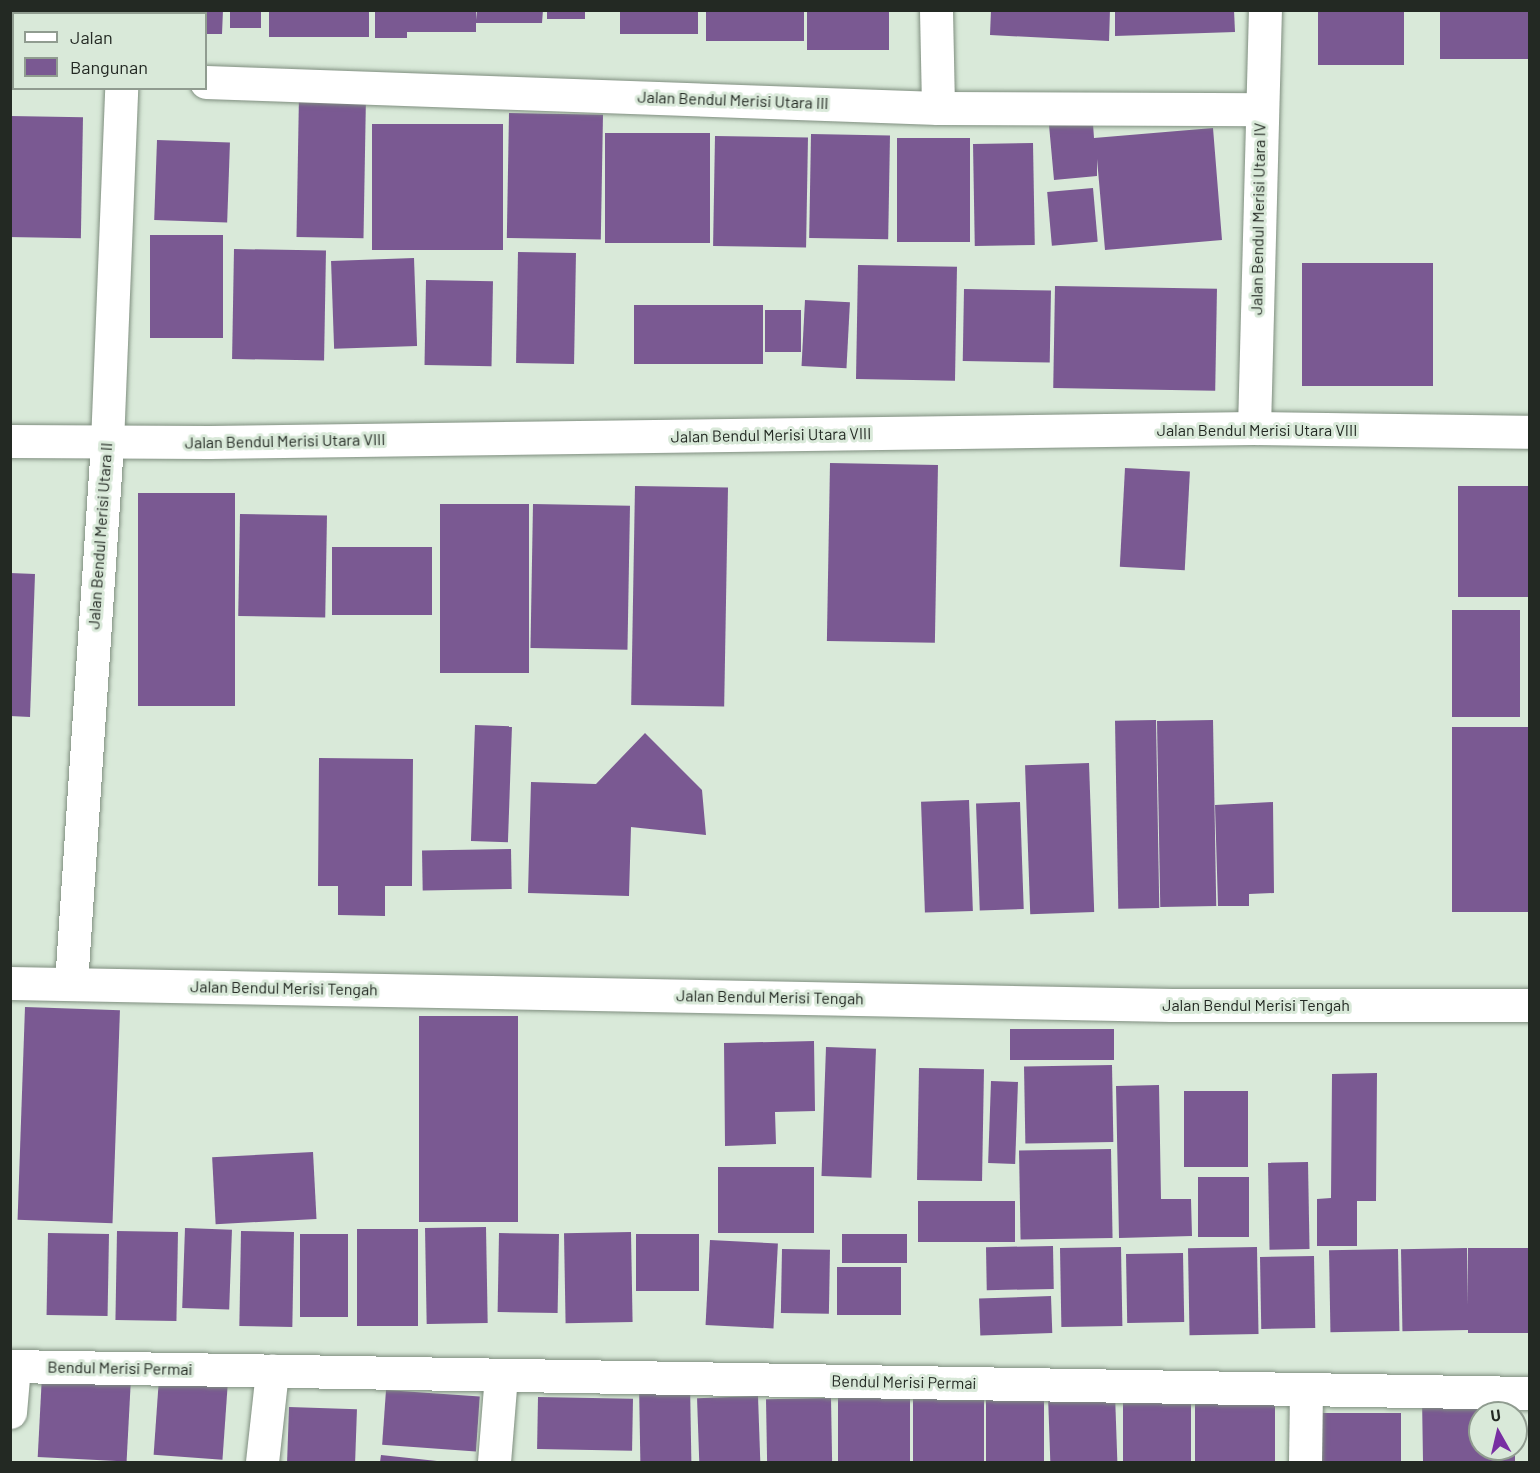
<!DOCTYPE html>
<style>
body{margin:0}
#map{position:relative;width:1540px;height:1473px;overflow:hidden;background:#d9e9d9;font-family:Barlow,sans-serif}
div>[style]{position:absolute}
.building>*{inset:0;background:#7a5992;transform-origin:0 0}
.roads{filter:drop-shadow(0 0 2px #7f8e7f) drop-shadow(0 0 2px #7f8e7f)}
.minor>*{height:33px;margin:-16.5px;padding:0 16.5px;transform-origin:16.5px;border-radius:16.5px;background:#fff}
span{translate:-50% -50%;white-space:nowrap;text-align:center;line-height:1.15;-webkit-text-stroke:6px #d9e9d9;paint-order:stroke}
.street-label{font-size:16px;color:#232923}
.frame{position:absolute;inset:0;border:12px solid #232923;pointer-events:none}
.legend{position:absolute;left:12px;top:12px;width:195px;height:78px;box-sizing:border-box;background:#d9e9d9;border:2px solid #909c90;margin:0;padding:8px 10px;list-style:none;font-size:18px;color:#232923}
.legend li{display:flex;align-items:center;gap:12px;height:30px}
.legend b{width:30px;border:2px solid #909c90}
.north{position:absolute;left:1468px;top:1401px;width:60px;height:60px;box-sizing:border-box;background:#d9e9d9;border:2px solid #909c90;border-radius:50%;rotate:352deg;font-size:16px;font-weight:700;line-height:24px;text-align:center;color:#232923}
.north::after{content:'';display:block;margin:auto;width:21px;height:27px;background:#782fa2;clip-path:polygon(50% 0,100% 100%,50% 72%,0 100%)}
</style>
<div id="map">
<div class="building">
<div style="clip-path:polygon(170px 10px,223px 10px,222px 34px,206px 34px,206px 14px,170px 14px)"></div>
<div style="left:230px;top:10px;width:31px;height:18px"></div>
<div style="left:269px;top:10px;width:100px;height:27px"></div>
<div style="clip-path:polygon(375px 10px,476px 10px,477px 20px,477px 10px,543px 10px,542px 23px,476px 23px,476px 32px,407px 32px,407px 38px,375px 38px)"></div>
<div style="left:547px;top:10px;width:38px;height:9px"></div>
<div style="left:620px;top:10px;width:78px;height:24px"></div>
<div style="left:706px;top:10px;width:98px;height:31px"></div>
<div style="left:807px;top:10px;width:82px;height:40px"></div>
<div style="clip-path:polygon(991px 10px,1110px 10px,1109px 41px,990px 35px)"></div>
<div style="clip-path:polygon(1115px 10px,1234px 10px,1235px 32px,1115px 36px)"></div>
<div style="left:1318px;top:10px;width:86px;height:55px"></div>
<div style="left:1440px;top:10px;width:90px;height:49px"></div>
<div style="left:299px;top:94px;width:67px;height:143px;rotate:1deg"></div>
<div style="clip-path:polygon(1092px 110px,1094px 138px,1213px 128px,1222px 240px,1105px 250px,1097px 159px,1097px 176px,1054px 180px,1048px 114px)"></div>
<div style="left:509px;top:113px;width:94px;height:125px;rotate:1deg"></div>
<div style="left:10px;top:116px;width:73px;height:121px;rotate:1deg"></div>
<div style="left:503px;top:124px;width:126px;height:131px;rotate:90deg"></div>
<div style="left:605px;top:133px;width:105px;height:110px"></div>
<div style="left:811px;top:134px;width:79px;height:104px;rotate:1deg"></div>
<div style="left:715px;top:136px;width:93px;height:110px;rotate:1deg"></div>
<div style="left:897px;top:138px;width:73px;height:104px"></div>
<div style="left:157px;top:140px;width:73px;height:80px;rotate:2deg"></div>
<div style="left:1033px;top:143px;width:102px;height:60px;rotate:89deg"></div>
<div style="left:1093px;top:188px;width:54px;height:46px;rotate:85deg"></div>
<div style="left:150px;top:235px;width:73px;height:103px"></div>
<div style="left:234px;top:249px;width:92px;height:110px;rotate:1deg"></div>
<div style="left:518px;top:252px;width:58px;height:111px;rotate:1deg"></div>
<div style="left:414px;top:258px;width:88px;height:83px;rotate:88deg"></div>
<div style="left:1302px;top:263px;width:131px;height:123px"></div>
<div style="left:858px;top:265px;width:99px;height:114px;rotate:1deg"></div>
<div style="left:426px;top:280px;width:67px;height:85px;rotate:1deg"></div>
<div style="left:1055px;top:286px;width:162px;height:102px;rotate:1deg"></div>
<div style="left:964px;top:289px;width:87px;height:72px;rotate:1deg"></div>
<div style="left:805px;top:300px;width:45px;height:66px;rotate:3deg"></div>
<div style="left:634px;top:305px;width:129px;height:59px"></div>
<div style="left:801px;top:310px;width:42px;height:36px;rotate:90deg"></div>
<div style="left:830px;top:463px;width:108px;height:178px;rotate:1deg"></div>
<div style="left:1125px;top:468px;width:65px;height:99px;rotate:3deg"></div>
<div style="left:635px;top:486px;width:93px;height:219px;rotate:1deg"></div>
<div style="left:1458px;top:486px;width:72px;height:111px"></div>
<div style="left:235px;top:493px;width:213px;height:97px;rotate:90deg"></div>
<div style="left:440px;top:504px;width:89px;height:169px"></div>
<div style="left:533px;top:504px;width:97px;height:144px;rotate:1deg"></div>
<div style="left:240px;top:514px;width:87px;height:102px;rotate:1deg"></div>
<div style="left:332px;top:547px;width:100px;height:68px"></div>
<div style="clip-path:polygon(10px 573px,35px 574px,30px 717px,10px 716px)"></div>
<div style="left:1452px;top:610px;width:68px;height:107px"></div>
<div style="left:1156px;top:720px;width:188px;height:41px;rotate:89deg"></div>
<div style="left:1213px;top:720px;width:186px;height:56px;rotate:89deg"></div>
<div style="left:475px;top:725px;width:37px;height:116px;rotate:2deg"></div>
<div style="left:1452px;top:727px;width:78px;height:185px"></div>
<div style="clip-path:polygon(645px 733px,702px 790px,706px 835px,631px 827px,629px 896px,528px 893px,531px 782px,596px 784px)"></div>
<div style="clip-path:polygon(319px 758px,413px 759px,412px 886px,385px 886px,385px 916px,338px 915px,338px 886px,318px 886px)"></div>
<div style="left:1089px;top:763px;width:149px;height:64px;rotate:88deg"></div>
<div style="left:969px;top:800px;width:111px;height:48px;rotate:88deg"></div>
<div style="left:1020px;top:802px;width:107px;height:44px;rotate:88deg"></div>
<div style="clip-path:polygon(1273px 802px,1274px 893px,1249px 894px,1249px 906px,1218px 906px,1215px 805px)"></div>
<div style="left:511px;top:849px;width:40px;height:89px;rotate:89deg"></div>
<div style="left:25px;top:1007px;width:95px;height:213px;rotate:2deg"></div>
<div style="left:419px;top:1016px;width:99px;height:206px"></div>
<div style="left:1010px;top:1029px;width:104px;height:31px"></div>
<div style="clip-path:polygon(814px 1041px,815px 1111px,775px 1112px,776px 1144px,725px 1146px,724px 1043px)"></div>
<div style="left:826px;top:1047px;width:50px;height:129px;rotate:2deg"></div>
<div style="left:1112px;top:1065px;width:77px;height:88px;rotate:89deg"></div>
<div style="left:919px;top:1068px;width:65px;height:112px;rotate:1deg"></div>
<div style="clip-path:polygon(1377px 1073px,1376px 1201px,1357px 1201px,1357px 1246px,1317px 1246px,1317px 1199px,1331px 1198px,1332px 1074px)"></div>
<div style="left:991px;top:1081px;width:27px;height:82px;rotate:2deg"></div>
<div style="clip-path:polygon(1159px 1085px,1161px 1199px,1191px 1199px,1192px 1236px,1119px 1238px,1116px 1086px)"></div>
<div style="left:1184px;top:1091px;width:64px;height:76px"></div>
<div style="left:1111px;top:1149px;width:89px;height:92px;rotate:89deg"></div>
<div style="left:313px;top:1152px;width:67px;height:101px;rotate:87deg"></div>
<div style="left:1308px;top:1162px;width:87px;height:40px;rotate:89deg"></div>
<div style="left:814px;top:1167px;width:66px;height:96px;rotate:90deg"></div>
<div style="left:1249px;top:1177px;width:60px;height:51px;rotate:90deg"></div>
<div style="left:1015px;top:1201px;width:41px;height:97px;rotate:90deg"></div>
<div style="left:486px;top:1227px;width:96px;height:61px;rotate:89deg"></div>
<div style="left:185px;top:1228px;width:47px;height:80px;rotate:2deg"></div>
<div style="left:357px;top:1229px;width:61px;height:97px"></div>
<div style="left:117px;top:1231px;width:61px;height:89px;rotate:1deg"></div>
<div style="left:241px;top:1231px;width:53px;height:95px;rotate:1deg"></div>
<div style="left:631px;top:1232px;width:90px;height:67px;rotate:89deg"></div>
<div style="left:48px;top:1233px;width:61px;height:82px;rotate:1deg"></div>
<div style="left:499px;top:1233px;width:60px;height:79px;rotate:1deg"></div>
<div style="left:300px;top:1234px;width:48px;height:83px"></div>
<div style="left:636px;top:1234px;width:63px;height:57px"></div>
<div style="left:907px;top:1234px;width:29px;height:65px;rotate:90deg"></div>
<div style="left:710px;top:1240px;width:68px;height:85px;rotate:3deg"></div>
<div style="left:1053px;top:1246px;width:43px;height:67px;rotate:89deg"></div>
<div style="left:1121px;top:1247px;width:79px;height:61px;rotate:89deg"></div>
<div style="left:1257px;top:1247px;width:87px;height:69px;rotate:89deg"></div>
<div style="left:1467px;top:1248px;width:82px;height:66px;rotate:89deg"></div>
<div style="left:1530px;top:1248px;width:85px;height:62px;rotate:90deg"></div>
<div style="left:782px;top:1249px;width:48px;height:64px;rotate:1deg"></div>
<div style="left:1398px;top:1249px;width:82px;height:69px;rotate:89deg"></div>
<div style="left:1183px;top:1253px;width:69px;height:57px;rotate:89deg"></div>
<div style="left:1314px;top:1256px;width:72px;height:54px;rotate:89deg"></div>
<div style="left:837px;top:1267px;width:64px;height:48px"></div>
<div style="left:1051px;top:1296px;width:37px;height:72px;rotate:88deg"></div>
<div style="left:42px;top:1375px;width:89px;height:82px;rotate:3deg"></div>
<div style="left:159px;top:1378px;width:69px;height:77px;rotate:4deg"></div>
<div style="left:690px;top:1383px;width:79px;height:51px;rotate:89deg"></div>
<div style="left:386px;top:1390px;width:94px;height:55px;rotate:4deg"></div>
<div style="left:838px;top:1390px;width:72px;height:72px"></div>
<div style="left:1275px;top:1393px;width:69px;height:80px;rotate:90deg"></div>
<div style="left:913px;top:1394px;width:71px;height:68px"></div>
<div style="left:986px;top:1394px;width:58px;height:68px"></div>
<div style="left:1115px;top:1394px;width:68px;height:67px;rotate:88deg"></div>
<div style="left:1123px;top:1395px;width:68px;height:67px"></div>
<div style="left:758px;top:1396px;width:66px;height:61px;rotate:88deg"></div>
<div style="clip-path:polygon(1515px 1396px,1515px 1413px,1480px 1413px,1480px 1449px,1515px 1449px,1515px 1462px,1423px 1462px,1422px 1397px)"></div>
<div style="left:538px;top:1397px;width:95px;height:52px;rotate:1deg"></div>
<div style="left:831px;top:1398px;width:64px;height:65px;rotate:89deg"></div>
<div style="left:289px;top:1407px;width:68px;height:55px;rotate:2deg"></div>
<div style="left:1317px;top:1413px;width:84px;height:49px"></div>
<div style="clip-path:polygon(381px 1455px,437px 1461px,437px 1462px,380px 1462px)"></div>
</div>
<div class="roads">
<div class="minor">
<div style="left:936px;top:10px;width:98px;rotate:88.8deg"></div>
<div style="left:124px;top:14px;width:4px;rotate:-90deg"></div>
<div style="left:206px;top:82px;width:732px;rotate:2.03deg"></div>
<div style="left:938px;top:108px;width:323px;rotate:0.2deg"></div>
<div style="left:1254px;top:428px;width:418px;rotate:-88.5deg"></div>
<div style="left:10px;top:441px;width:199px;rotate:0.3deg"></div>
<div style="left:209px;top:442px;width:1045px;rotate:-0.77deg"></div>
<div style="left:1254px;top:428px;width:276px;rotate:0.8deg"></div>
<div style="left:10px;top:983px;width:1162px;rotate:1.08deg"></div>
<div style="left:1172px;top:1005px;width:358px"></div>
<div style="left:71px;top:984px;width:542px;rotate:-86.19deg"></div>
<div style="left:107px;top:443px;width:355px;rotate:-87.7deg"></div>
<div style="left:10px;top:1366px;width:1520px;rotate:1.02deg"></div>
<div style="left:10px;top:1412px;width:46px;rotate:-85deg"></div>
<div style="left:262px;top:1462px;width:92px;rotate:-83.7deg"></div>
<div style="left:494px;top:1462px;width:87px;rotate:-85.4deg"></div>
<div style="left:1305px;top:1462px;width:72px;rotate:-89.2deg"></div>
</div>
</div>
<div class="street-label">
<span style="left:733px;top:100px;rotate:2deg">Jalan Bendul Merisi Utara III</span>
<span style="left:1258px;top:219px;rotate:-89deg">Jalan Bendul Merisi Utara IV</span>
<span style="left:1257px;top:430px">Jalan Bendul Merisi Utara VIII</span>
<span style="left:771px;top:435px;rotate:-1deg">Jalan Bendul Merisi Utara VIII</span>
<span style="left:285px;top:441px;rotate:-1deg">Jalan Bendul Merisi Utara VIII</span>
<span style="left:100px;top:536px;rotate:-86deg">Jalan Bendul Merisi Utara II</span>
<span style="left:284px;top:988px;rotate:1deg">Jalan Bendul Merisi Tengah</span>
<span style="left:770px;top:997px;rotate:1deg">Jalan Bendul Merisi Tengah</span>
<span style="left:1256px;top:1005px">Jalan Bendul Merisi Tengah</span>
<span style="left:120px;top:1368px;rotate:1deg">Bendul Merisi Permai</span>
<span style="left:904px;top:1382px;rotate:1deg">Bendul Merisi Permai</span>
</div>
<div class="frame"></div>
<ul class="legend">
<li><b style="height:8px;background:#fff"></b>Jalan</li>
<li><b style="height:16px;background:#7a5992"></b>Bangunan</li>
</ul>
<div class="north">U</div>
</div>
